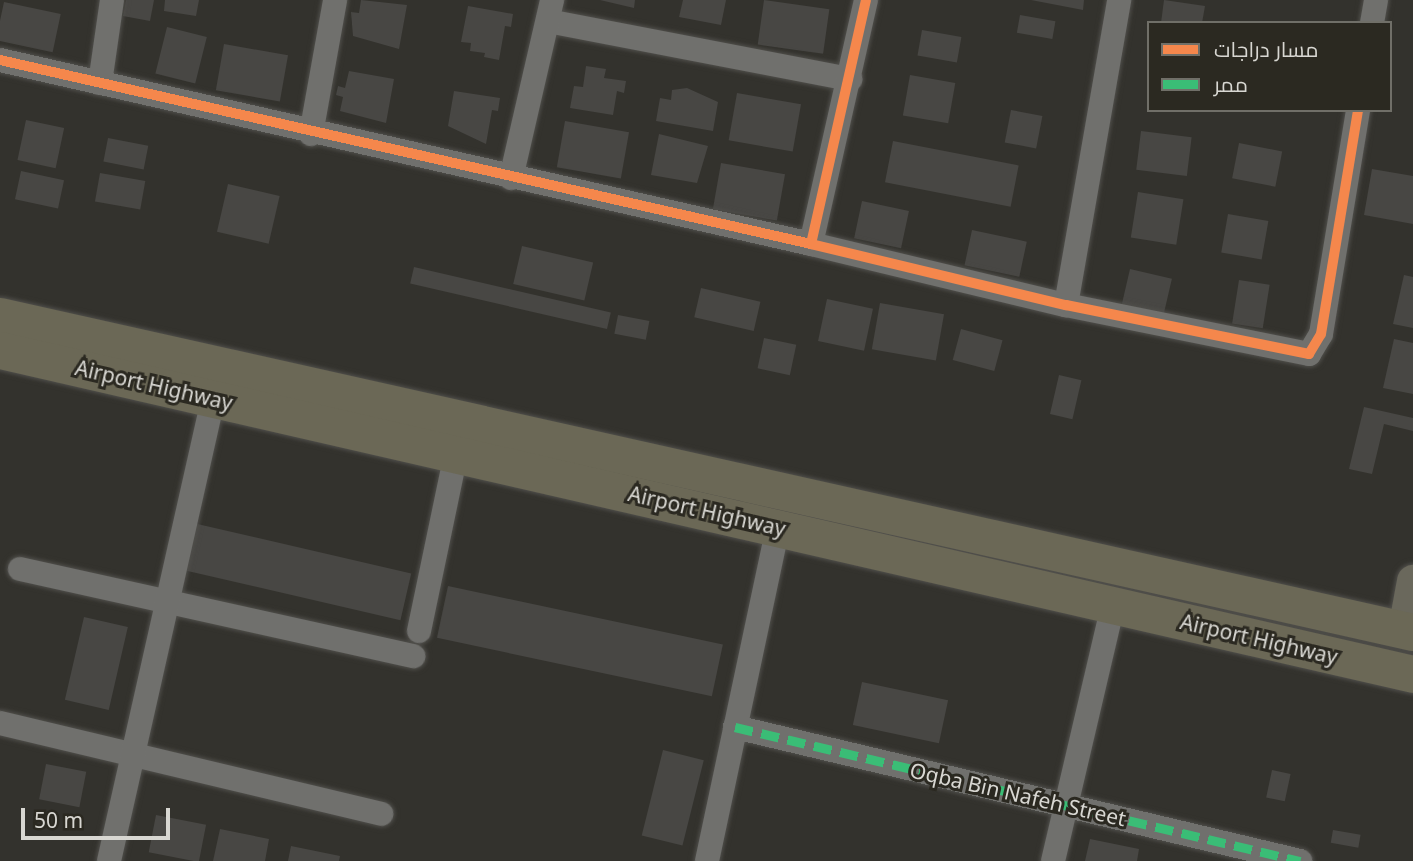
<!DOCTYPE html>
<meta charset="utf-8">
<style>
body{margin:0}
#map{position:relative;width:1413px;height:861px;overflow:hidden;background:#33322d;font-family:"Noto Sans",Cairo,sans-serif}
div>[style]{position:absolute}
.building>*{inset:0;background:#484744;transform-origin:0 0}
.roads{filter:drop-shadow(0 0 2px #504f4b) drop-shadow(0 0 2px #504f4b)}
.minor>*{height:24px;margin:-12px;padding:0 12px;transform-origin:12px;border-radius:12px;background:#70706d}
.major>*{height:32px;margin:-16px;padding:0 16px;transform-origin:16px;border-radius:16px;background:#6a685c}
.highway>*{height:37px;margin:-18.5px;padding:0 18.5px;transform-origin:18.5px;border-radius:18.5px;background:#6b6856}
.quiet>*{height:9px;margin-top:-4.5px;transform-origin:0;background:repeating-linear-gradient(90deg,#3abd76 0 18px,transparent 0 27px)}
.cycleway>*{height:10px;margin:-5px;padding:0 5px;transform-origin:5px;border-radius:5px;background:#f5874c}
span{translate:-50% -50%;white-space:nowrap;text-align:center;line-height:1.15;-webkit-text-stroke:6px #2b2921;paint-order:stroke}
.street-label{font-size:21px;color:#d8d7d2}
.legend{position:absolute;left:1147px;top:21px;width:245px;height:91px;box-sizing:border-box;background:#2b2921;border:2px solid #706f68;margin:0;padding:9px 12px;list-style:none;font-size:21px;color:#d8d7d2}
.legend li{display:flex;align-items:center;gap:14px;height:35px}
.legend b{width:35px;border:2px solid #706f68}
.scale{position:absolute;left:21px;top:808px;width:149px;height:32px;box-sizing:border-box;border:4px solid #d8d7d2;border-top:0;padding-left:9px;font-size:21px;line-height:24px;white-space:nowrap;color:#d8d7d2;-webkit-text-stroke:5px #2b2921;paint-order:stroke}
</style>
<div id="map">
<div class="building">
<div style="clip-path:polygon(126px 0,154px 0,150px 21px,123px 16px)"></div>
<div style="clip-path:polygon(165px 0,199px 0,196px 16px,164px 11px)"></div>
<div style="clip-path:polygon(361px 0,407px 5px,399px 49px,353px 36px,351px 12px,359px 13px)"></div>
<div style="clip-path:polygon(600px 0,635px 0,634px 8px)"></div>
<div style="clip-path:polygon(683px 0,726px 0,721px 25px,679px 17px)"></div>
<div style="left:764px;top:0;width:66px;height:45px;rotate:8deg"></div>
<div style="clip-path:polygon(1031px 0,1084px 0,1083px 10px)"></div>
<div style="clip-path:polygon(1164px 0,1205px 6px,1202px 23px,1161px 23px)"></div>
<div style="left:4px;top:2px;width:58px;height:39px;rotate:12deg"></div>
<div style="clip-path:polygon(468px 6px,513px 14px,511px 27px,505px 26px,499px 60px,484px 57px,485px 53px,470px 51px,471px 43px,461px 42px)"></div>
<div style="left:1020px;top:15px;width:36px;height:18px;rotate:10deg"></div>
<div style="left:167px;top:27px;width:41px;height:48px;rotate:14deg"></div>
<div style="left:922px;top:30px;width:40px;height:26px;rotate:10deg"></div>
<div style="left:224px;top:44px;width:65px;height:47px;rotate:10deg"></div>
<div style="clip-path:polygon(586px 66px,606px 69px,604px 78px,626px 81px,624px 93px,617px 91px,613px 115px,570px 108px,574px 86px,583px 87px)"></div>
<div style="clip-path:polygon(349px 71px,394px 79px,386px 123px,340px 111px,343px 97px,336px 95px,338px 86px,345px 88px)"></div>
<div style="left:910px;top:75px;width:46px;height:41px;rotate:10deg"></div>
<div style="clip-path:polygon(687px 88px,718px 102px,713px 131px,656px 121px,660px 98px,671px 100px,672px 90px)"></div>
<div style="clip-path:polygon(454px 91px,500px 98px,498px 111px,492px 110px,486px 144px,448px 126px)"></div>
<div style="left:737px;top:93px;width:65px;height:48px;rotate:10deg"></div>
<div style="left:1011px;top:110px;width:32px;height:33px;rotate:11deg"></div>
<div style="left:26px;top:120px;width:39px;height:41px;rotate:12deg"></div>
<div style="left:565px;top:121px;width:65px;height:47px;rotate:10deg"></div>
<div style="left:1141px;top:131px;width:51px;height:39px;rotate:7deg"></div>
<div style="clip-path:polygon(659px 134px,708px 146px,697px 183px,651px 175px)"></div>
<div style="left:108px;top:138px;width:41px;height:24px;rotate:11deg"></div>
<div style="left:893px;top:141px;width:128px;height:42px;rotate:11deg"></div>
<div style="left:1239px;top:143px;width:44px;height:36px;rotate:11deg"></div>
<div style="left:721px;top:163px;width:65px;height:47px;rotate:10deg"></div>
<div style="clip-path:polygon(1372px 169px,1413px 176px,1413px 224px,1364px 215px)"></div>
<div style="left:21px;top:171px;width:44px;height:29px;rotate:12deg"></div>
<div style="left:100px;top:173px;width:46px;height:29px;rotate:10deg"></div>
<div style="left:228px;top:184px;width:53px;height:49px;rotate:13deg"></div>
<div style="left:1138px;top:192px;width:46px;height:46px;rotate:9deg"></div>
<div style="left:862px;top:201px;width:48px;height:38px;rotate:12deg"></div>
<div style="left:1228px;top:214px;width:41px;height:39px;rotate:10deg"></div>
<div style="left:972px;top:230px;width:56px;height:36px;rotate:12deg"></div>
<div style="left:522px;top:246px;width:73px;height:39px;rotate:13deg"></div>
<div style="left:414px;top:267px;width:202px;height:17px;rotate:13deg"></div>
<div style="left:1130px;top:269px;width:43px;height:36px;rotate:13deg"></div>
<div style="clip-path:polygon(1404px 275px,1413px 277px,1413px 328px,1393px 324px)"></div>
<div style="left:1239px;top:280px;width:31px;height:44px;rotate:9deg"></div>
<div style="left:701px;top:288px;width:61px;height:30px;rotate:13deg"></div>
<div style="left:827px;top:299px;width:47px;height:43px;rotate:12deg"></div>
<div style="left:880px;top:303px;width:65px;height:47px;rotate:10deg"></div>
<div style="left:618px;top:315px;width:32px;height:19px;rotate:11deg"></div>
<div style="left:961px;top:329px;width:43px;height:32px;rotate:15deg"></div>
<div style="left:764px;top:338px;width:33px;height:31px;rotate:12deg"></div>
<div style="clip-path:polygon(1394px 339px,1413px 343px,1413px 394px,1383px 388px)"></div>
<div style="left:1059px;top:375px;width:23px;height:40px;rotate:13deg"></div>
<div style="clip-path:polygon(1364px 407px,1413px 418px,1413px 431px,1384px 424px,1372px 474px,1349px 469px)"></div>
<div style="left:193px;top:523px;width:224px;height:48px;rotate:13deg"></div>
<div style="left:448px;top:586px;width:281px;height:53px;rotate:12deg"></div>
<div style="left:84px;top:617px;width:45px;height:85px;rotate:13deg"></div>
<div style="left:862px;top:682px;width:88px;height:44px;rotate:12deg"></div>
<div style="left:663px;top:750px;width:42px;height:88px;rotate:14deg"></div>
<div style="left:46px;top:764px;width:41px;height:36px;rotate:11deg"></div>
<div style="left:1272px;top:770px;width:19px;height:28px;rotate:12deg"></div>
<div style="left:156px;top:815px;width:51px;height:38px;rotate:11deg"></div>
<div style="clip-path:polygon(220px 829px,269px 839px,265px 861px,213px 861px)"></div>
<div style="left:1333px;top:830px;width:28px;height:13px;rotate:10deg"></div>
<div style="clip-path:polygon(1090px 839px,1139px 849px,1137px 861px,1085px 861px)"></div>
<div style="clip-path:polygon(291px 846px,340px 856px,339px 861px,288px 861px)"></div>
</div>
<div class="roads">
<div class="minor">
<div style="left:548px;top:21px;width:308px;rotate:10.9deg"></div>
<div style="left:1372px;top:23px;width:23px;rotate:-80deg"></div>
<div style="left:0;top:60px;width:832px;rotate:12.78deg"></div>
<div style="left:811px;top:244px;width:250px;rotate:-77.3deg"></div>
<div style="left:100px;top:83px;width:84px;rotate:-81.8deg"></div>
<div style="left:311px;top:134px;width:136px;rotate:-79.8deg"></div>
<div style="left:511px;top:178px;width:183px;rotate:-77deg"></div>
<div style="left:811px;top:244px;width:262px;rotate:13.5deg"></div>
<div style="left:1066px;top:305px;width:248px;rotate:11.4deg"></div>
<div style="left:1309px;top:354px;width:23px;rotate:-59deg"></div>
<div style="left:1321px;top:334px;width:227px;rotate:-80.6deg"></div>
<div style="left:1066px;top:305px;width:310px;rotate:-80.1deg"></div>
<div style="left:20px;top:569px;width:403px;rotate:12.5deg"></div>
<div style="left:419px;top:631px;width:181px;rotate:-78.2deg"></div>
<div style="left:0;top:723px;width:392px;rotate:13.4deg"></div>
<div style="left:735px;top:727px;width:581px;rotate:13.34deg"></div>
<div style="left:109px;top:861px;width:474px;rotate:-77.3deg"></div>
<div style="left:707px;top:861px;width:340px;rotate:-78deg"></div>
<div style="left:1053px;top:861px;width:263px;rotate:-76.8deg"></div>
</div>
<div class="major">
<div style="left:1404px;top:630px;width:50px;rotate:-79.6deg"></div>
</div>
<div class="highway">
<div style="left:0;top:316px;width:1448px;rotate:12.61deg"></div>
<div style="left:0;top:350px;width:1450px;rotate:12.91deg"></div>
</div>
</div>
<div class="quiet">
<div style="left:735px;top:727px;width:581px;rotate:13.34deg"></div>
</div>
<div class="cycleway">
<div style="left:0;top:60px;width:832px;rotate:12.78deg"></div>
<div style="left:811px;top:244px;width:250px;rotate:-77.3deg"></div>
<div style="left:811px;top:244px;width:262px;rotate:13.5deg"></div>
<div style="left:1066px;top:305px;width:248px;rotate:11.4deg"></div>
<div style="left:1309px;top:354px;width:23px;rotate:-59deg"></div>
<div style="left:1321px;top:334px;width:227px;rotate:-80.6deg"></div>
</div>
<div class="street-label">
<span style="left:154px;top:385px;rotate:13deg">Airport Highway</span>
<span style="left:707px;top:511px;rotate:13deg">Airport Highway</span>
<span style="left:1259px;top:639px;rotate:13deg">Airport Highway</span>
<span style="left:1018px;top:794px;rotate:13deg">Oqba Bin Nafeh Street</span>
</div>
<ul class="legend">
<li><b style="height:9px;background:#f5874c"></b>مسار دراجات</li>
<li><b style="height:9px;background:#3abd76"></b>ممر</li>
</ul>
<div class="scale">50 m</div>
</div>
